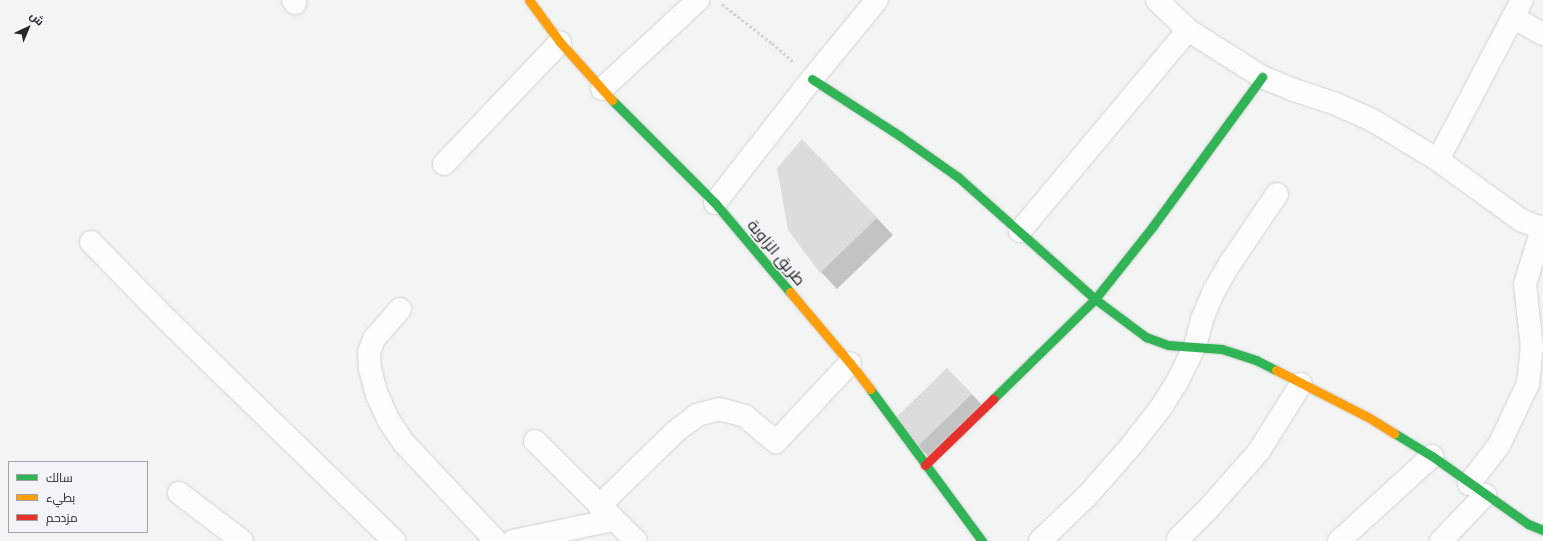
<!DOCTYPE html>
<meta charset="utf-8">
<style>
body{margin:0}
#map{position:relative;width:1543px;height:541px;overflow:hidden;background:#f3f4f4;font-family:"Zilla Slab",Cairo,serif}
div>[style]{position:absolute}
.shadow>*{inset:0;background:#0003}
.building>*{inset:0;background:#dcdcdc;transform-origin:0 0}
.path>*{height:2.5px;margin-top:-1.25px;transform-origin:0;background:repeating-linear-gradient(90deg,#d4d5d5 0 3px,transparent 0 5px)}
.roads{filter:drop-shadow(0 0 1px #d0d1d1) drop-shadow(0 0 1px #d0d1d1)}
.street>*{height:22px;margin:-11px;padding:0 11px;transform-origin:11px;border-radius:11px;background:#fdfdfd}
.fast>*{height:9px;margin:-4.5px;padding:0 4.5px;transform-origin:4.5px;border-radius:4.5px;background:#30b455}
.slow>*{height:9px;margin:-4.5px;padding:0 4.5px;transform-origin:4.5px;border-radius:4.5px;background:#ff9f0a}
.jam>*{height:9px;margin:-4.5px;padding:0 4.5px;transform-origin:4.5px;border-radius:4.5px;background:#e5322d}
span{translate:-50% -50%;white-space:nowrap;text-align:center;line-height:1.15;-webkit-text-stroke:3px #f2f4f5;paint-order:stroke}
.street-label{font-size:16px;color:#262627}
.legend{position:absolute;left:8px;top:461px;width:140px;height:72px;box-sizing:border-box;background:#f2f4f5;border:1px solid #a0a2a3;margin:0;padding:5px 7px;list-style:none;font-size:12px;color:#262627}
.legend li{display:flex;align-items:center;gap:8px;height:20px}
.legend b{width:20px;border:1px solid #a0a2a3}
.north{position:absolute;left:8px;top:8px;width:40px;height:40px;-webkit-text-stroke:3px #f2f4f5;paint-order:stroke;rotate:44deg;font-size:11px;font-weight:700;line-height:16px;text-align:center;color:#262627}
.north::after{content:'';display:block;margin:auto;width:14px;height:18px;background:#262627;clip-path:polygon(50% 0,100% 100%,50% 72%,0 100%)}
</style>
<div id="map">
<div class="shadow">
<div style="clip-path:polygon(819px 157px,893px 235px,837px 289px,821px 272px)"></div>
<div style="clip-path:polygon(959px 381px,983px 406px,930px 458px,918px 446px)"></div>
</div>
<div class="building">
<div style="clip-path:polygon(802px 139px,877px 218px,820px 273px,788px 230px,777px 168px)"></div>
<div style="left:947px;top:368px;width:36px;height:74px;rotate:46deg"></div>
</div>
<div class="path">
<div style="left:722px;top:4px;width:63px;rotate:38deg"></div>
<div style="left:772px;top:43px;width:29px;rotate:41deg"></div>
</div>
<div class="roads">
<div class="street">
<div style="left:293px;top:0;width:4px;rotate:56deg"></div>
<div style="left:1157px;top:0;width:43px;rotate:44.1deg"></div>
<div style="left:1188px;top:30px;width:88px;rotate:32.4deg"></div>
<div style="left:1262px;top:77px;width:35px;rotate:22deg"></div>
<div style="left:1294px;top:90px;width:44px;rotate:18.4deg"></div>
<div style="left:1336px;top:104px;width:39px;rotate:24deg"></div>
<div style="left:1372px;top:120px;width:77px;rotate:31.2deg"></div>
<div style="left:1438px;top:160px;width:102px;rotate:35.9deg"></div>
<div style="left:1521px;top:220px;width:24px;rotate:22deg"></div>
<div style="left:1513px;top:17px;width:34px;rotate:30deg"></div>
<div style="left:602px;top:89px;width:131px;rotate:-42.8deg"></div>
<div style="left:1438px;top:160px;width:181px;rotate:-62.3deg"></div>
<div style="left:444px;top:164px;width:168px;rotate:-46.4deg"></div>
<div style="left:715px;top:203px;width:157px;rotate:-52deg"></div>
<div style="left:812px;top:79px;width:102px;rotate:-50.6deg"></div>
<div style="left:1020px;top:231px;width:262px;rotate:-50.1deg"></div>
<div style="left:91px;top:242px;width:109px;rotate:45.7deg"></div>
<div style="left:167px;top:320px;width:317px;rotate:44.2deg"></div>
<div style="left:400px;top:309px;width:40px;rotate:131deg"></div>
<div style="left:374px;top:339px;width:15px;rotate:110deg"></div>
<div style="left:369px;top:353px;width:16px;rotate:86deg"></div>
<div style="left:370px;top:369px;width:27px;rotate:75deg"></div>
<div style="left:377px;top:395px;width:29px;rotate:65deg"></div>
<div style="left:389px;top:421px;width:27px;rotate:56deg"></div>
<div style="left:404px;top:443px;width:134px;rotate:46.8deg"></div>
<div style="left:535px;top:441px;width:142px;rotate:44.7deg"></div>
<div style="left:1469px;top:484px;width:49px;rotate:-52.4deg"></div>
<div style="left:1499px;top:445px;width:68px;rotate:-64.6deg"></div>
<div style="left:1528px;top:384px;width:36px;rotate:-84deg"></div>
<div style="left:1532px;top:348px;width:64px;rotate:-96.2deg"></div>
<div style="left:1525px;top:284px;width:58px;rotate:-72.8deg"></div>
<div style="left:179px;top:493px;width:79px;rotate:37.3deg"></div>
<div style="left:599px;top:506px;width:107px;rotate:-44.2deg"></div>
<div style="left:676px;top:431px;width:26px;rotate:-37deg"></div>
<div style="left:697px;top:415px;width:23px;rotate:-15deg"></div>
<div style="left:719px;top:409px;width:27px;rotate:15deg"></div>
<div style="left:745px;top:416px;width:40px;rotate:40deg"></div>
<div style="left:776px;top:442px;width:108px;rotate:-46.9deg"></div>
<div style="left:1178px;top:539px;width:44px;rotate:-45deg"></div>
<div style="left:1209px;top:508px;width:76px;rotate:-48.7deg"></div>
<div style="left:1259px;top:451px;width:79px;rotate:-57.9deg"></div>
<div style="left:513px;top:541px;width:102px;rotate:-11.9deg"></div>
<div style="left:1040px;top:541px;width:65px;rotate:-43.8deg"></div>
<div style="left:1087px;top:496px;width:67px;rotate:-48.7deg"></div>
<div style="left:1131px;top:446px;width:51px;rotate:-52.2deg"></div>
<div style="left:1162px;top:406px;width:28px;rotate:-58deg"></div>
<div style="left:1177px;top:382px;width:40px;rotate:-63.4deg"></div>
<div style="left:1195px;top:346px;width:28px;rotate:-75deg"></div>
<div style="left:1202px;top:319px;width:30px;rotate:-67deg"></div>
<div style="left:1214px;top:291px;width:34px;rotate:-60deg"></div>
<div style="left:1231px;top:262px;width:82px;rotate:-55.9deg"></div>
<div style="left:1339px;top:541px;width:126px;rotate:-42.4deg"></div>
<div style="left:1441px;top:541px;width:64px;rotate:-46.3deg"></div>
</div>
<div class="fast">
<div style="left:812px;top:79px;width:105px;rotate:32.9deg"></div>
<div style="left:900px;top:136px;width:71px;rotate:35.3deg"></div>
<div style="left:958px;top:177px;width:183px;rotate:41.7deg"></div>
<div style="left:1095px;top:299px;width:64px;rotate:36.7deg"></div>
<div style="left:1146px;top:337px;width:23px;rotate:20deg"></div>
<div style="left:1168px;top:345px;width:54px;rotate:4.2deg"></div>
<div style="left:1222px;top:349px;width:36px;rotate:18deg"></div>
<div style="left:1256px;top:360px;width:22px;rotate:27deg"></div>
<div style="left:612px;top:100px;width:146px;rotate:45deg"></div>
<div style="left:715px;top:203px;width:116px;rotate:49.9deg"></div>
<div style="left:870px;top:389px;width:189px;rotate:53.6deg"></div>
<div style="left:993px;top:399px;width:143px;rotate:-44.4deg"></div>
<div style="left:1095px;top:299px;width:93px;rotate:-51.5deg"></div>
<div style="left:1153px;top:226px;width:185px;rotate:-53.8deg"></div>
<div style="left:1394px;top:433px;width:44px;rotate:31.2deg"></div>
<div style="left:1432px;top:456px;width:118px;rotate:35.3deg"></div>
<div style="left:1528px;top:524px;width:16px;rotate:22deg"></div>
</div>
<div class="slow">
<div style="left:529px;top:0;width:52px;rotate:53.6deg"></div>
<div style="left:560px;top:42px;width:78px;rotate:48.1deg"></div>
<div style="left:790px;top:292px;width:93px;rotate:49.8deg"></div>
<div style="left:850px;top:363px;width:33px;rotate:52deg"></div>
<div style="left:1276px;top:370px;width:103px;rotate:27.1deg"></div>
<div style="left:1368px;top:417px;width:31px;rotate:32deg"></div>
</div>
<div class="jam">
<div style="left:925px;top:465px;width:95px;rotate:-44.1deg"></div>
</div>
</div>
<div class="street-label">
<span style="left:776px;top:253px;rotate:50deg">طريق الزاوية</span>
</div>
<ul class="legend">
<li><b style="height:5px;background:#30b455"></b>سالك</li>
<li><b style="height:5px;background:#ff9f0a"></b>بطيء</li>
<li><b style="height:5px;background:#e5322d"></b>مزدحم</li>
</ul>
<div class="north">ش</div>
</div>
